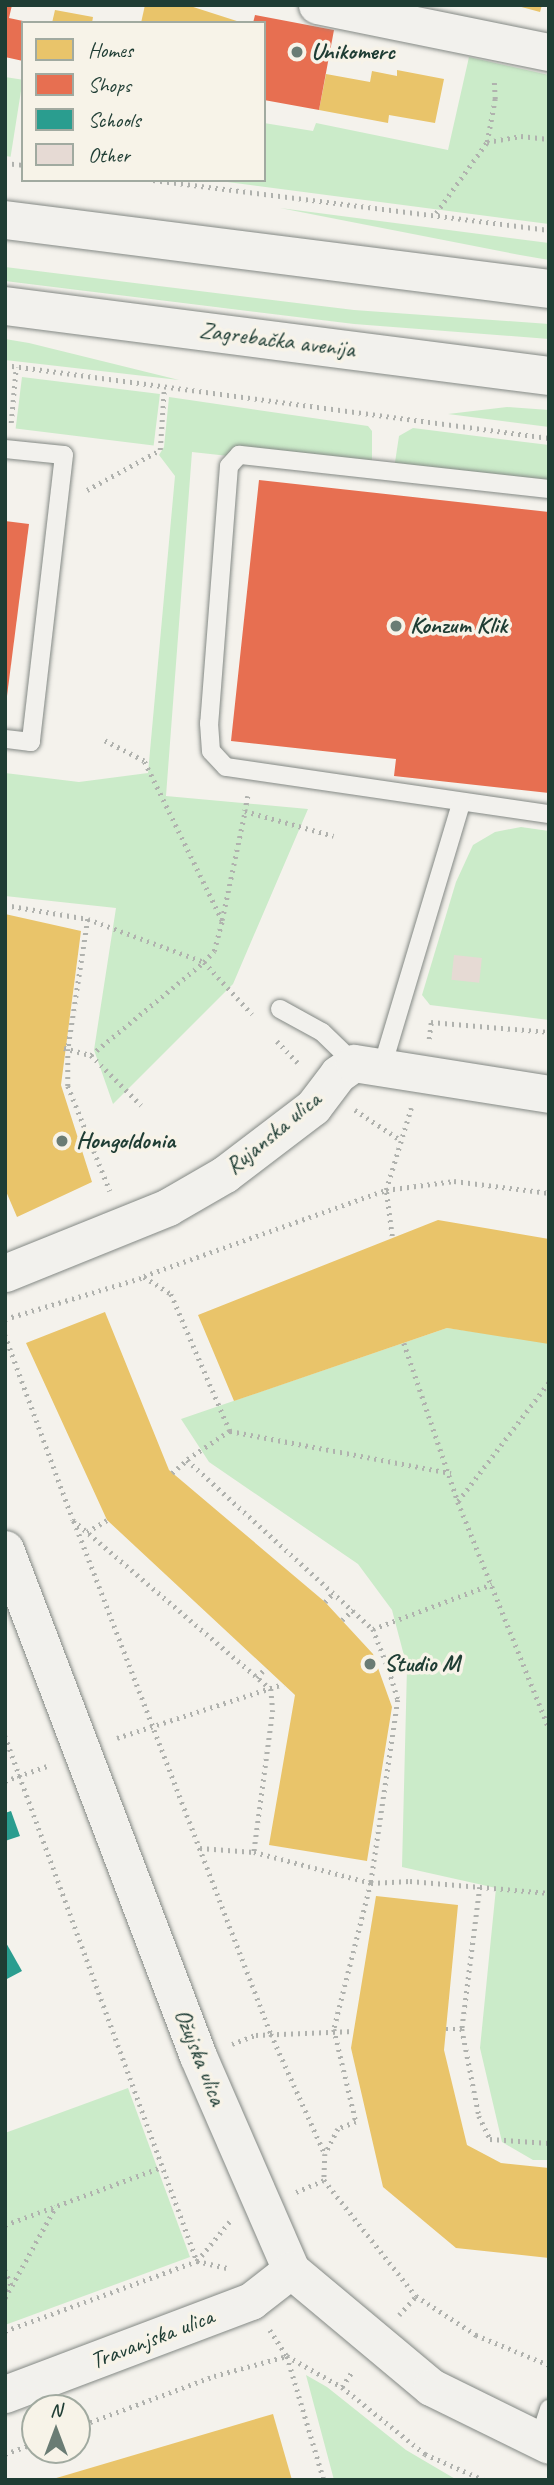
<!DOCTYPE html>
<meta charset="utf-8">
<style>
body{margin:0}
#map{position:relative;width:554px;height:2485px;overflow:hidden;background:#f4f2ec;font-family:Caveat,sans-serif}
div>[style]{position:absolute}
.green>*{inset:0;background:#cbebc9;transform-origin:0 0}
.homes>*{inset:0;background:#e9c46a}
.shops>*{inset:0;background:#e76f51}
.schools>*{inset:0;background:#2a9d8f}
.building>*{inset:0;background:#e6dad4;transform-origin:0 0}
.path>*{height:4.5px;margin-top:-2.25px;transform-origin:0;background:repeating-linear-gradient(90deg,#b0b2ae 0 2px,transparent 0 7px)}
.roads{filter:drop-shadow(0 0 2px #848985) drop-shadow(0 0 2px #848985)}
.service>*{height:18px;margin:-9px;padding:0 9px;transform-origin:9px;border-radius:9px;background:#f2f1ed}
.minor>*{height:37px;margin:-18.5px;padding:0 18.5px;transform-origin:18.5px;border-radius:18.5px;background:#f2f1ed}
.secondary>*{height:38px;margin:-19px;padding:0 19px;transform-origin:19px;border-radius:19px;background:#f2f1ed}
.dots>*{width:19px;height:19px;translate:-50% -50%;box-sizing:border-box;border:4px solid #f7f3e8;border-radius:50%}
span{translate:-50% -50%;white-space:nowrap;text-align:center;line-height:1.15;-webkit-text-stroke:7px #f7f3e8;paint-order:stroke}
.poi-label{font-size:24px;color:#1f3d34;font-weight:700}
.left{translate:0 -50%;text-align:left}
.street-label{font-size:24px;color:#1f3d34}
.frame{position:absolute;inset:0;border:7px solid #1f3d34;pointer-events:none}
.legend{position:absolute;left:21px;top:21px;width:245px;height:161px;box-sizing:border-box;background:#f7f3e8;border:2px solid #a1aaa0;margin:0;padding:9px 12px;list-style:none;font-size:21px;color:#1f3d34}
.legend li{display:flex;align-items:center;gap:14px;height:35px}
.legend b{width:35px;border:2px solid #a1aaa0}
.north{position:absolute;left:21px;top:2394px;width:70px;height:70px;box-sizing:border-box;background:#f7f3e8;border:2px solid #a1aaa0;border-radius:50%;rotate:0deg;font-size:19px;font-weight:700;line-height:28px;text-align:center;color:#1f3d34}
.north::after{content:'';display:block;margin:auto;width:24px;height:32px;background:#6a7c74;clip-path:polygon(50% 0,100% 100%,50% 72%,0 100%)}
</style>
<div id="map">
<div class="green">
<div style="clip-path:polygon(469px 57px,549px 75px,549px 224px,212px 180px,264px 180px,264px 123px,313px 131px,316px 123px,448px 150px)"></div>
<div style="left:5px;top:77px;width:18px;height:78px;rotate:9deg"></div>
<div style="clip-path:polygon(280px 208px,549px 243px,549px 260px,520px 255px)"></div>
<div style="clip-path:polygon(5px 267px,354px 310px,549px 324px,549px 339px,354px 324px,5px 281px)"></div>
<div style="clip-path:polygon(5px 339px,29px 343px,179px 380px,5px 360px)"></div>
<div style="left:22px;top:377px;width:139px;height:52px;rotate:7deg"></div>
<div style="clip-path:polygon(169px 397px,368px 426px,372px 431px,372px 472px,192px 452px,166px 796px,308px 809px,233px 984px,113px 1104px,94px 1050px,116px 908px,5px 896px,5px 773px,79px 782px,148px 773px,175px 476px,159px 455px,164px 447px)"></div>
<div style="clip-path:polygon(507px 407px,549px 410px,549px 427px,448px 414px)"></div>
<div style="clip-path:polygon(413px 428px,549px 445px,549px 485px,394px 469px,399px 436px)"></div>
<div style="clip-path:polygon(521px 827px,549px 831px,549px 1020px,430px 1005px,422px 995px,456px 882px,473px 845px,495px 832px)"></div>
<div style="clip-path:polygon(447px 1328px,549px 1342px,549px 2160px,533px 2160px,502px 2142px,480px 2048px,496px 1888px,402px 1867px,407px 1667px,392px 1610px,358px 1564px,209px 1462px,181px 1419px)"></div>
<div style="clip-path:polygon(128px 2088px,190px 2257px,5px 2325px,5px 2133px)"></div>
<div style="clip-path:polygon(306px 2375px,327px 2387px,406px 2450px,457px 2480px,334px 2480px)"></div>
</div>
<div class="homes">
<div style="clip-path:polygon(145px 5px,187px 5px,243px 23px,141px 23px)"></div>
<div style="clip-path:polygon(514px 5px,542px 5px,540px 12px)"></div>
<div style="clip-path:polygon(55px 10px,93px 17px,92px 23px,52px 23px)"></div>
<div style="clip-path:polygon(397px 70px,444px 79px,435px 123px,389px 115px,388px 123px,319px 110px,326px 74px,370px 82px,372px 71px,397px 76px)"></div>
<div style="clip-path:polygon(5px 914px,81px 931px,61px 1085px,92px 1182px,17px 1217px,5px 1189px)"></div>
<div style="clip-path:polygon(438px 1220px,549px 1239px,549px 1344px,447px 1328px,234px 1401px,198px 1315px)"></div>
<div style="clip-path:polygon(105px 1312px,169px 1470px,325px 1602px,373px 1654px,392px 1707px,367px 1861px,269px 1845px,295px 1695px,107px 1520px,26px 1343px)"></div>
<div style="clip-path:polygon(376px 1896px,458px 1905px,444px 2050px,467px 2145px,501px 2163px,549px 2168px,549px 2258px,456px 2248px,383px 2187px,351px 2048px)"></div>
<div style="clip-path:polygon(273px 2414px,292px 2480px,53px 2480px,53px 2479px)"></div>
</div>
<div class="shops">
<div style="clip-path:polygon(5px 5px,12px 5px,9px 18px,23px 21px,23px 61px,5px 57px)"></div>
<div style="clip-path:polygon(255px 15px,334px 30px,319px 110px,264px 100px,264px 23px,253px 23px)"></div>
<div style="clip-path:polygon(259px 480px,549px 512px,549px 793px,394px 776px,396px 759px,231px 741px)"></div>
<div style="clip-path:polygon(5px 521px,29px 524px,7px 696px,5px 696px)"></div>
</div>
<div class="schools">
<div style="clip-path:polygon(11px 1811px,20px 1836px,5px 1841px,5px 1813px)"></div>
<div style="clip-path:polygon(5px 1941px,22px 1971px,5px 1980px)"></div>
</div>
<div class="building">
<div style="left:454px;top:955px;width:28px;height:25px;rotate:6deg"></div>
</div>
<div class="path">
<div style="left:487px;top:142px;width:35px;rotate:-10deg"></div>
<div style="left:521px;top:136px;width:28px;rotate:6deg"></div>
<div style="left:5px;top:163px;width:18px;rotate:6deg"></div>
<div style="left:153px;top:180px;width:399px;rotate:7.2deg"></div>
<div style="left:436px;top:213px;width:87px;rotate:-54.3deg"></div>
<div style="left:487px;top:142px;width:44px;rotate:-79.5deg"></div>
<div style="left:495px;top:99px;width:21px;rotate:-93deg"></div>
<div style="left:5px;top:365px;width:549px;rotate:7.64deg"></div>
<div style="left:11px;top:423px;width:56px;rotate:-84.9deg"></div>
<div style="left:87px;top:490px;width:83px;rotate:-28.7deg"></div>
<div style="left:160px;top:450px;width:61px;rotate:-86.2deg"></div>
<div style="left:248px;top:796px;width:15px;rotate:101deg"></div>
<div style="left:245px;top:811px;width:92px;rotate:15.7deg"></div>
<div style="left:5px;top:905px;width:84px;rotate:9.6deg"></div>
<div style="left:88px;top:919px;width:124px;rotate:20.3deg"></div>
<div style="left:204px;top:962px;width:15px;rotate:-48deg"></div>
<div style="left:214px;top:951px;width:31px;rotate:-75deg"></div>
<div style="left:222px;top:921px;width:178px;rotate:-116deg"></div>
<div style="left:144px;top:761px;width:46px;rotate:-152.9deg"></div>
<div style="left:88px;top:919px;width:132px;rotate:98.7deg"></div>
<div style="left:68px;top:1049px;width:37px;rotate:90deg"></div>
<div style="left:68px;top:1086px;width:113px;rotate:68.2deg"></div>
<div style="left:222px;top:920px;width:111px;rotate:-78.1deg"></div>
<div style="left:429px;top:1039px;width:17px;rotate:-83deg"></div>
<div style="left:431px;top:1022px;width:118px;rotate:4.8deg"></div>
<div style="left:277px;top:1041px;width:33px;rotate:46deg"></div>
<div style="left:64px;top:1048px;width:28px;rotate:15deg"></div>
<div style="left:91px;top:1055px;width:71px;rotate:45deg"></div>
<div style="left:91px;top:1055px;width:146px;rotate:-39.5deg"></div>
<div style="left:204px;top:962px;width:71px;rotate:47.3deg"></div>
<div style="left:355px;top:1110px;width:53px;rotate:33.4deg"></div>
<div style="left:392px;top:1236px;width:46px;rotate:-97.4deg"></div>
<div style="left:386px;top:1190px;width:86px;rotate:-73deg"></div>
<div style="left:144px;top:1276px;width:257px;rotate:-19.6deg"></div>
<div style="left:386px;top:1190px;width:69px;rotate:-7.5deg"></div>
<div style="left:454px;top:1181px;width:96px;rotate:7.2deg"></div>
<div style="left:5px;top:1319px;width:145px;rotate:-16.8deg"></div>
<div style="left:144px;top:1277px;width:32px;rotate:32deg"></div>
<div style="left:171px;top:1294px;width:149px;rotate:66.7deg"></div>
<div style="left:230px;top:1431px;width:52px;rotate:146deg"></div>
<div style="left:187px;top:1460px;width:251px;rotate:42.3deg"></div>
<div style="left:373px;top:1629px;width:44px;rotate:68.7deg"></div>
<div style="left:389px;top:1670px;width:31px;rotate:73deg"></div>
<div style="left:398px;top:1700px;width:185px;rotate:98.4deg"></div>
<div style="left:371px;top:1883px;width:39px;rotate:-3deg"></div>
<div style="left:410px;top:1881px;width:140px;rotate:4.9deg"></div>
<div style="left:5px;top:1335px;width:197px;rotate:69.8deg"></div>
<div style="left:73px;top:1520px;width:260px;rotate:40.5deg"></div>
<div style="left:271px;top:1689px;width:21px;rotate:85deg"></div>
<div style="left:273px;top:1710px;width:143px;rotate:97.6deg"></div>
<div style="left:254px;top:1852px;width:121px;rotate:14.8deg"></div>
<div style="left:371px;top:1883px;width:151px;rotate:104.2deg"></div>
<div style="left:334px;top:2029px;width:96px;rotate:76.7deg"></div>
<div style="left:356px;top:2122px;width:19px;rotate:159deg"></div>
<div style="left:338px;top:2129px;width:28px;rotate:117deg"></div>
<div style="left:325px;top:2154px;width:26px;rotate:92deg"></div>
<div style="left:324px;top:2180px;width:148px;rotate:51.6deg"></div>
<div style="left:416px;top:2296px;width:72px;rotate:33deg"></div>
<div style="left:476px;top:2335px;width:79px;rotate:22.3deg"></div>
<div style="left:404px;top:1343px;width:168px;rotate:71.2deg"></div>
<div style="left:549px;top:1383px;width:150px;rotate:127.4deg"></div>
<div style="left:458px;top:1502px;width:244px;rotate:68.1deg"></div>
<div style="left:230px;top:1431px;width:225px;rotate:10.8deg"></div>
<div style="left:172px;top:1473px;width:20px;rotate:-41deg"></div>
<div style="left:74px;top:1521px;width:550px;rotate:68.99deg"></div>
<div style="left:271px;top:2034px;width:132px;rotate:65.8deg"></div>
<div style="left:87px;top:1532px;width:23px;rotate:-31deg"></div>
<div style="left:325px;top:1602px;width:13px;rotate:-48deg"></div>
<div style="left:342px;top:1620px;width:15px;rotate:-42deg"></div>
<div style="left:373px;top:1629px;width:127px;rotate:-20.7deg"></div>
<div style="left:257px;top:1678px;width:14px;rotate:-51deg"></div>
<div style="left:5px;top:1736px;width:559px;rotate:69.91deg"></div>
<div style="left:197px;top:2261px;width:31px;rotate:13deg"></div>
<div style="left:117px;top:1738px;width:175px;rotate:-18deg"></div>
<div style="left:5px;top:1781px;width:45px;rotate:-19.7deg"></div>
<div style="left:200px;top:1848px;width:54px;rotate:4.2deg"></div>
<div style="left:480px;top:1887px;width:143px;rotate:97.2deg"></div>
<div style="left:462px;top:2029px;width:89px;rotate:78.9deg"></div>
<div style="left:479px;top:2116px;width:25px;rotate:64deg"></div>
<div style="left:490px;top:2139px;width:59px;rotate:3.9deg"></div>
<div style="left:446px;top:2029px;width:16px"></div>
<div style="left:232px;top:2044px;width:26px;rotate:-21deg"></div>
<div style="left:256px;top:2035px;width:98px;rotate:-2.3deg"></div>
<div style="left:296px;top:2192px;width:30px;rotate:-23deg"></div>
<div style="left:5px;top:2225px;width:167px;rotate:-20.3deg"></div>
<div style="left:5px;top:2270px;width:18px;rotate:68deg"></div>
<div style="left:5px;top:2298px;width:105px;rotate:-61deg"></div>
<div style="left:399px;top:2315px;width:25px;rotate:-48deg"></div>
<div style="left:270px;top:2330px;width:31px;rotate:57deg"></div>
<div style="left:287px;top:2356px;width:129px;rotate:73.4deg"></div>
<div style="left:5px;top:2331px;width:204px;rotate:-20deg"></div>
<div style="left:197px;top:2261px;width:52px;rotate:-50.5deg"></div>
<div style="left:342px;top:2387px;width:20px;rotate:-57deg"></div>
<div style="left:77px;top:2427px;width:146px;rotate:-20.4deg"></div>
<div style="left:214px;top:2376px;width:76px;rotate:-15.3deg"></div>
<div style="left:287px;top:2356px;width:63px;rotate:29.4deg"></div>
<div style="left:342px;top:2387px;width:107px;rotate:38.9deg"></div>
<div style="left:425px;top:2454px;width:64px;rotate:23.8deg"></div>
<div style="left:5px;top:2454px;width:32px;rotate:-20deg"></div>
</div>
<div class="roads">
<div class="service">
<div style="left:5px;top:449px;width:59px;rotate:5.8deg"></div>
<div style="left:64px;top:455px;width:289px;rotate:96.6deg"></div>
<div style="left:31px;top:742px;width:26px;rotate:-173deg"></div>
<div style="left:549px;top:489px;width:312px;rotate:-173.7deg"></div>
<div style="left:239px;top:455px;width:15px;rotate:132deg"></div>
<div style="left:229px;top:466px;width:258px;rotate:94.4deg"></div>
<div style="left:209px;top:723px;width:28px;rotate:86deg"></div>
<div style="left:211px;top:751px;width:22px;rotate:47deg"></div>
<div style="left:226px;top:767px;width:326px;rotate:8.3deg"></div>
<div style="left:280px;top:1009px;width:48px;rotate:28.7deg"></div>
<div style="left:322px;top:1032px;width:45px;rotate:44.1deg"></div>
<div style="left:382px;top:1067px;width:276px;rotate:-73.3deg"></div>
<div style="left:539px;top:2440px;width:33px;rotate:-72deg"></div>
</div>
<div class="minor">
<div style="left:317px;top:5px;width:237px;rotate:11.5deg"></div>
<div style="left:5px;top:1273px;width:176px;rotate:-22deg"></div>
<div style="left:168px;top:1207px;width:66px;rotate:-30.1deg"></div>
<div style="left:225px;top:1174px;width:111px;rotate:-37.3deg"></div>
<div style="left:313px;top:1107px;width:41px;rotate:-52.9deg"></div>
<div style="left:338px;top:1074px;width:19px;rotate:-35deg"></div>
<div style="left:354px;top:1063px;width:197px;rotate:9deg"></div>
<div style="left:5px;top:1549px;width:542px;rotate:69.16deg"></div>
<div style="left:198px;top:2056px;width:233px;rotate:66.5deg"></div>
<div style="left:291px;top:2270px;width:182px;rotate:39.9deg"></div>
<div style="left:431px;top:2387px;width:131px;rotate:26.2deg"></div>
<div style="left:5px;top:2394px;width:263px;rotate:-20.7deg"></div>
<div style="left:251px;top:2301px;width:51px;rotate:-37.8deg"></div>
</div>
<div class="secondary">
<div style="left:5px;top:220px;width:548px;rotate:7.23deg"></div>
<div style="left:5px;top:306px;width:548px;rotate:7.33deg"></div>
</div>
</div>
<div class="dots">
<div style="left:297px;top:52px;background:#6a7c74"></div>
<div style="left:396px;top:626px;background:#6a7c74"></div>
<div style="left:62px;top:1141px;background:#6a7c74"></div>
<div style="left:370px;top:1664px;background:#6a7c74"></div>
</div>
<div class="poi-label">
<span class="left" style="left:311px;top:52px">Unikomerc</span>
<span class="left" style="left:410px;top:626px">Konzum Klik</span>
<span class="left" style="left:76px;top:1141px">Hongoldonia</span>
<span class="left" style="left:384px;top:1664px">Studio M</span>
</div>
<div class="street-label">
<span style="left:277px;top:340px;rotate:7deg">Zagrebačka avenija</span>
<span style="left:273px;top:1133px;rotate:-40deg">Rujanska ulica</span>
<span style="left:200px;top:2057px;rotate:68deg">Ožujska ulica</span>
<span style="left:152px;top:2339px;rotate:-21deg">Travanjska ulica</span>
</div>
<div class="frame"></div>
<ul class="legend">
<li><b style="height:19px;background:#e9c46a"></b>Homes</li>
<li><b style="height:19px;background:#e76f51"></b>Shops</li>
<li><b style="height:19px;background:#2a9d8f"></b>Schools</li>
<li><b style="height:19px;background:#e6dad4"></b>Other</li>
</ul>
<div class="north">N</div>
</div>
